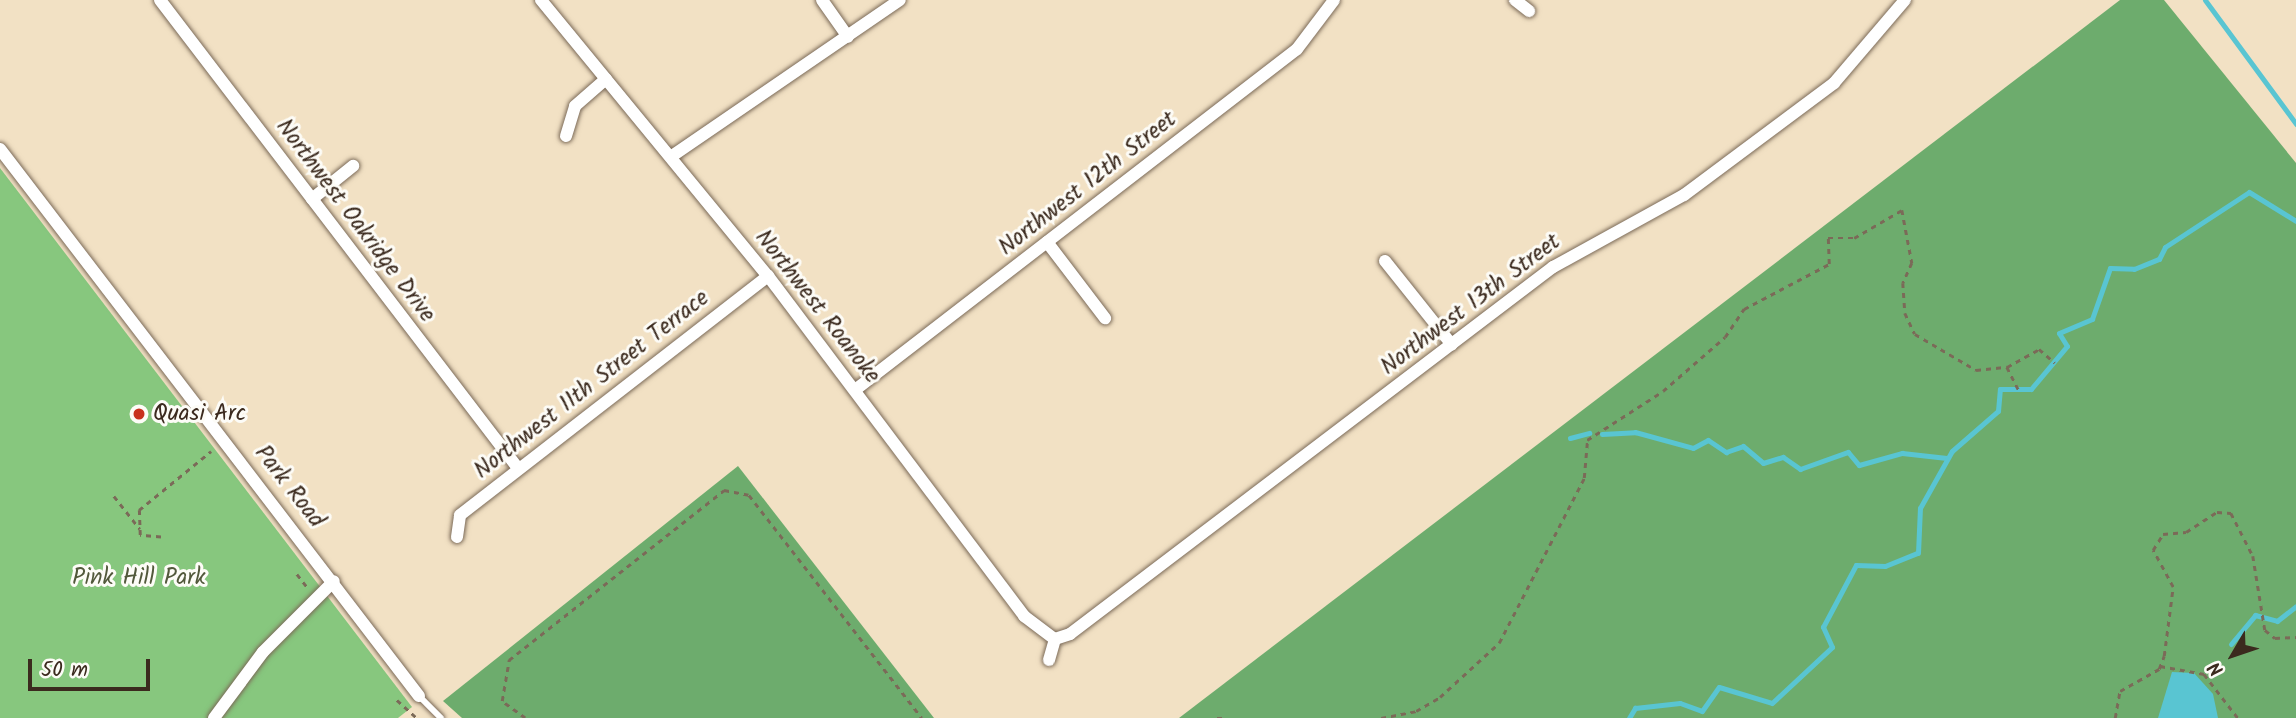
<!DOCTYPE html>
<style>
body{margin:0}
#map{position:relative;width:2296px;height:718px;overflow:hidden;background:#f2e1c4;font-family:Kalam,sans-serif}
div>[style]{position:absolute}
.green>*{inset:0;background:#87c77e}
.forest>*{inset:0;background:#6dac6d}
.water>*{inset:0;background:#59c5d2}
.stream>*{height:5px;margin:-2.5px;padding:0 2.5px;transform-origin:2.5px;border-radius:2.5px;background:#59c5d2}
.path>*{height:2.5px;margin-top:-1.25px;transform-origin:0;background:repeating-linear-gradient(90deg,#7b6a58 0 5px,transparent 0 10px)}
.roads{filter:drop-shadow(0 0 2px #7b6a58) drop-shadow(0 0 2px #7b6a58)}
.service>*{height:6px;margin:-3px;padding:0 3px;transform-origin:3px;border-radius:3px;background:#fff}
.minor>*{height:12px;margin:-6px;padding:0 6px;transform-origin:6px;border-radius:6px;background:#fff}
.dots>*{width:19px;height:19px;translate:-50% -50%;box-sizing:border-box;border:4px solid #fdfcf7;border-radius:50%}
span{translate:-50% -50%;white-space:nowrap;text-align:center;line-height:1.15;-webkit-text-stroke:6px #fdfcf7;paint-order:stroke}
.street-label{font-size:23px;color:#3b2a1e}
.poi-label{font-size:23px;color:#3b2a1e}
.left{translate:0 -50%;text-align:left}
.park-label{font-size:23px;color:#52593b}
.north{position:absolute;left:2198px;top:620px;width:70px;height:70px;-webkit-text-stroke:5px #fdfcf7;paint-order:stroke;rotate:231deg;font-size:19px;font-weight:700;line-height:28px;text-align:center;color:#3b2a1e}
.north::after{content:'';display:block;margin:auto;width:24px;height:32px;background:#3b2a1e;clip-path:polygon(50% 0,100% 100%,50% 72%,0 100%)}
.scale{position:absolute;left:28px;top:659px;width:122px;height:32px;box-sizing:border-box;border:4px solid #3b2a1e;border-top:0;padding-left:9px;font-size:21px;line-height:24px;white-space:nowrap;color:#3b2a1e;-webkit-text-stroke:5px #fdfcf7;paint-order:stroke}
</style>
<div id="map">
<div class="green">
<div style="clip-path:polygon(0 168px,412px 707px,398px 718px,0 718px)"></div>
</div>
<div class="forest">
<div style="clip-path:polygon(2120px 0,2164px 0,2296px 163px,2296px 718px,1179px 718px)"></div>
<div style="clip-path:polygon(738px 466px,934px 718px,462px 718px,443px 701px)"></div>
</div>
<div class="water">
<div style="clip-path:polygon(2172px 672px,2194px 673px,2213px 694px,2218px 718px,2158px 718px)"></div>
</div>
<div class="stream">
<div style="left:2205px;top:0;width:154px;rotate:53.7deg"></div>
<div style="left:1602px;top:434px;width:33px;rotate:-3deg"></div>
<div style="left:1635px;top:432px;width:60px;rotate:15.4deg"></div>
<div style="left:1693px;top:448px;width:17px;rotate:-28deg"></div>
<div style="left:1708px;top:440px;width:22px;rotate:34deg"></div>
<div style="left:1726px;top:452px;width:18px;rotate:-19deg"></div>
<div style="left:1743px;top:446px;width:26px;rotate:40deg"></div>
<div style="left:1763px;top:463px;width:21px;rotate:-17deg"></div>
<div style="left:1783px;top:457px;width:21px;rotate:35deg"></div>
<div style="left:1800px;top:469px;width:51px;rotate:-19.5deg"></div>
<div style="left:1848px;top:452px;width:17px;rotate:50deg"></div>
<div style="left:1859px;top:465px;width:45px;rotate:-15.6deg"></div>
<div style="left:1902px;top:453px;width:45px;rotate:6.3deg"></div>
<div style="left:1570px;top:438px;width:20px;rotate:-15deg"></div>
<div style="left:2231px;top:644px;width:38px;rotate:-50deg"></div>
<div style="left:2255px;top:615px;width:23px;rotate:15deg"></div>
<div style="left:2277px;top:621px;width:24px;rotate:-38deg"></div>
<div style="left:1629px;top:718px;width:12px;rotate:-59deg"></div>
<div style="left:1635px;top:708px;width:45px;rotate:-6.3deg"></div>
<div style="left:1680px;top:703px;width:23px;rotate:20deg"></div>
<div style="left:1702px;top:711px;width:29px;rotate:-55deg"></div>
<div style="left:1719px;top:687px;width:55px;rotate:16.8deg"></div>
<div style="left:1772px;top:703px;width:82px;rotate:-43deg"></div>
<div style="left:1832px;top:647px;width:22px;rotate:-114deg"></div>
<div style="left:1823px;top:627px;width:70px;rotate:-62deg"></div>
<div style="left:1856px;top:565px;width:29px;rotate:2deg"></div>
<div style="left:1885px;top:566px;width:35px;rotate:-22deg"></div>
<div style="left:1918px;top:553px;width:45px;rotate:-87.5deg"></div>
<div style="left:1920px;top:508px;width:65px;rotate:-60.7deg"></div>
<div style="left:1952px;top:451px;width:61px;rotate:-41deg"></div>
<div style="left:1998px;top:411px;width:22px;rotate:-85deg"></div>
<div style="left:2000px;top:389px;width:31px"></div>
<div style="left:2031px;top:389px;width:56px;rotate:-50.1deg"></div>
<div style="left:2067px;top:346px;width:15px;rotate:-122deg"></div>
<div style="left:2059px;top:333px;width:36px;rotate:-23deg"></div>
<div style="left:2092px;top:319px;width:54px;rotate:-70.6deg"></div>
<div style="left:2110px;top:268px;width:24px;rotate:2deg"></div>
<div style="left:2134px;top:269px;width:27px;rotate:-22deg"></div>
<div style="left:2159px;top:259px;width:13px;rotate:-63deg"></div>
<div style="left:2165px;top:247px;width:100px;rotate:-33.2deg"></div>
<div style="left:2249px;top:192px;width:55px;rotate:31.7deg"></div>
</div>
<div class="path">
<div style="left:1902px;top:210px;width:54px;rotate:79.3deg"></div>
<div style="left:1912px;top:263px;width:22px;rotate:114deg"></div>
<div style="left:1903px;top:283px;width:30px;rotate:86deg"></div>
<div style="left:1905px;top:313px;width:23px;rotate:65deg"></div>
<div style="left:1915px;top:334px;width:71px;rotate:30.5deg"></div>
<div style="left:1976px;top:370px;width:31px;rotate:-6deg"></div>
<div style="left:2007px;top:367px;width:28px;rotate:63deg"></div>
<div style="left:2007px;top:367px;width:37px;rotate:-29deg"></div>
<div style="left:2039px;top:349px;width:21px;rotate:41deg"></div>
<div style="left:114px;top:496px;width:42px;rotate:51.8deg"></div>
<div style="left:161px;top:537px;width:21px;rotate:-175deg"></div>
<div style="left:140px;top:535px;width:25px;rotate:-92deg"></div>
<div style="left:139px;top:510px;width:93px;rotate:-39.3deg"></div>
<div style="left:297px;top:574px;width:18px;rotate:52deg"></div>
<div style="left:2160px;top:666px;width:45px;rotate:10.3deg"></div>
<div style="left:2204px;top:674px;width:56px;rotate:52.3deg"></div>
<div style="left:397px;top:700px;width:27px;rotate:42deg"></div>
<div style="left:525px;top:718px;width:29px;rotate:-144deg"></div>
<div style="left:502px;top:701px;width:42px;rotate:-80.3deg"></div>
<div style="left:509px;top:660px;width:274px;rotate:-38.3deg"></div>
<div style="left:724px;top:490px;width:25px;rotate:11deg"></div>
<div style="left:749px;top:495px;width:282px;rotate:52.2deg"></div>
<div style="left:1217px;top:718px;width:5px"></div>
<div style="left:1381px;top:718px;width:36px;rotate:-11deg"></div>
<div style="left:1416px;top:711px;width:28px;rotate:-30deg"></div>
<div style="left:1440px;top:697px;width:80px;rotate:-42.5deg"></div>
<div style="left:1499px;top:643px;width:186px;rotate:-62.7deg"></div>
<div style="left:1584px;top:478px;width:38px;rotate:-85deg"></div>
<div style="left:1587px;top:440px;width:90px;rotate:-32.8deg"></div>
<div style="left:1663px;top:391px;width:82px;rotate:-41.1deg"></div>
<div style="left:1725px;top:337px;width:34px;rotate:-56deg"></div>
<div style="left:1744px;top:309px;width:96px;rotate:-27.9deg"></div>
<div style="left:1829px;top:264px;width:26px;rotate:-92deg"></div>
<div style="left:1828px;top:238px;width:26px"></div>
<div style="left:1854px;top:238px;width:56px;rotate:-30.3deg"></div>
<div style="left:2115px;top:718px;width:27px;rotate:-80deg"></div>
<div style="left:2120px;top:691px;width:45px;rotate:-29.4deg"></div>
<div style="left:2159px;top:669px;width:14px;rotate:-69deg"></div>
<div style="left:2164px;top:656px;width:70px;rotate:-82.6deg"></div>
<div style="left:2173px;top:587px;width:42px;rotate:-118.4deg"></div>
<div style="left:2153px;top:550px;width:19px;rotate:-58deg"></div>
<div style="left:2163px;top:534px;width:23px;rotate:-5deg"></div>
<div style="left:2186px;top:532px;width:37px;rotate:-33deg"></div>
<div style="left:2217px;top:512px;width:14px;rotate:4deg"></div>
<div style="left:2231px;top:513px;width:48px;rotate:62.9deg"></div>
<div style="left:2253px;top:556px;width:75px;rotate:80.8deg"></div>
<div style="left:2265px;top:630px;width:13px;rotate:39deg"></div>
<div style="left:2275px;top:638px;width:21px;rotate:-3deg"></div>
</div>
<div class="roads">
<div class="service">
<div style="left:419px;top:696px;width:31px;rotate:45deg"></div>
</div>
<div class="minor">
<div style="left:160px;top:0;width:588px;rotate:52.6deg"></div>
<div style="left:541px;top:0;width:357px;rotate:50.6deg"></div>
<div style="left:768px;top:276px;width:426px;rotate:53deg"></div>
<div style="left:1024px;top:616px;width:39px;rotate:37deg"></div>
<div style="left:1055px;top:639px;width:16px;rotate:-18deg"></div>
<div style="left:1070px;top:634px;width:607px;rotate:-37.23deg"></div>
<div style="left:1553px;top:267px;width:149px;rotate:-28.8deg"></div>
<div style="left:1684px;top:195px;width:187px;rotate:-36.7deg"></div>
<div style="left:1834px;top:83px;width:109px;rotate:-49.5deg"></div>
<div style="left:822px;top:0;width:45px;rotate:54.9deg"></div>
<div style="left:1515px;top:0;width:18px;rotate:38deg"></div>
<div style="left:566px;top:136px;width:31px;rotate:-73deg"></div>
<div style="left:575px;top:106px;width:41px;rotate:-41.1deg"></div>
<div style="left:0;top:149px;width:689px;rotate:52.55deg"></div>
<div style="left:672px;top:156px;width:276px;rotate:-34.4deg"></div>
<div style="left:312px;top:199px;width:53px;rotate:-38.8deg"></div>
<div style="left:1047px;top:242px;width:96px;rotate:52.7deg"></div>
<div style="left:1385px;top:261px;width:107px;rotate:51.4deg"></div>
<div style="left:855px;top:390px;width:558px;rotate:-37.65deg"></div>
<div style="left:1297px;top:49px;width:61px;rotate:-52.9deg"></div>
<div style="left:457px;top:537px;width:22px;rotate:-82deg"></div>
<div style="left:460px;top:515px;width:390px;rotate:-37.8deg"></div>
<div style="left:1049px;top:660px;width:22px;rotate:-74deg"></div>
<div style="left:214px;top:718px;width:82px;rotate:-53.4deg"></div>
<div style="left:263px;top:652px;width:100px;rotate:-45deg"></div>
</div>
</div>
<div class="dots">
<div style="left:139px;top:414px;background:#c8321e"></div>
</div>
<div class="street-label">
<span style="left:1088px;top:184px;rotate:-38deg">Northwest 12th Street</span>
<span style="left:355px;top:221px;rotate:53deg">Northwest Oakridge Drive</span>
<span style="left:1471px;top:305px;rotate:-37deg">Northwest 13th Street</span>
<span style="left:817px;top:307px;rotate:52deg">Northwest Roanoke</span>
<span style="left:592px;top:385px;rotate:-38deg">Northwest 11th Street Terrace</span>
<span style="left:289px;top:487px;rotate:52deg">Park Road</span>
</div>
<div class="poi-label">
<span class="left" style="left:153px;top:414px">Quasi Arc</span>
</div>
<div class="park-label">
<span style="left:139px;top:578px">Pink Hill Park</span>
</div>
<div class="north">N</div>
<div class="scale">50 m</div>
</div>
